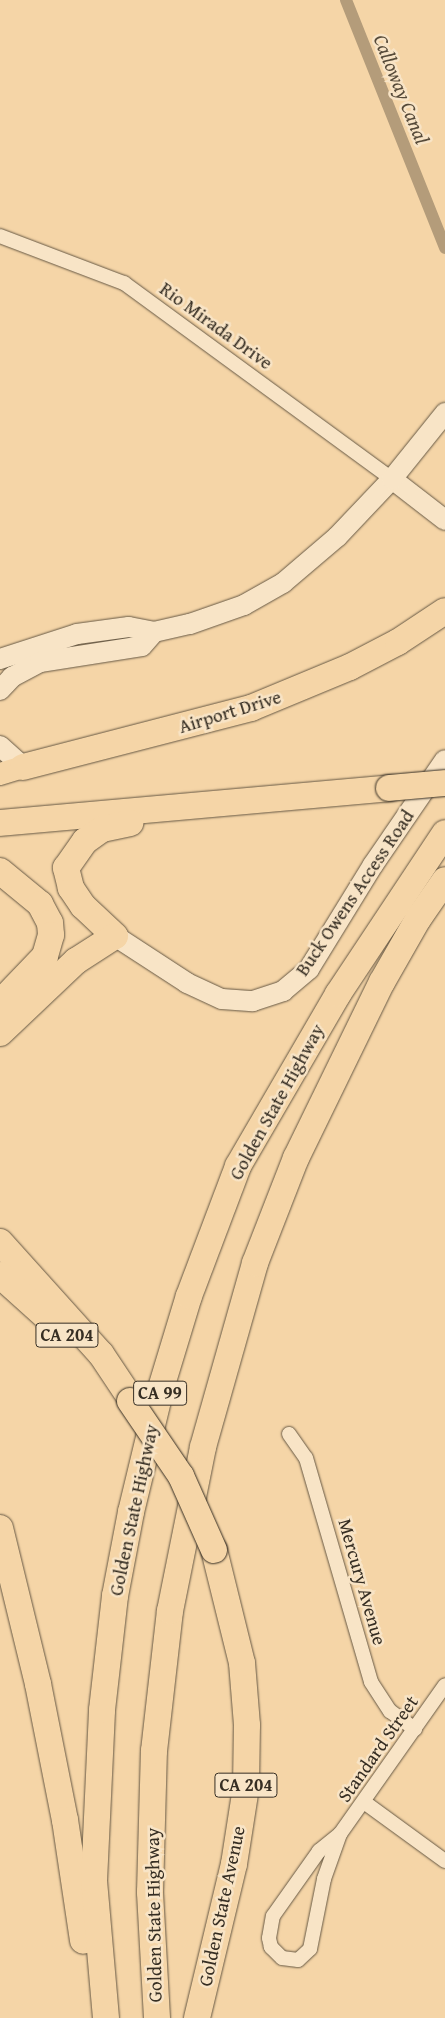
<!DOCTYPE html>
<style>
body{margin:0}
#map{position:relative;width:445px;height:2018px;overflow:hidden;background:#f5d5a7;font-family:"Gentium Book Plus",serif}
div>[style]{position:absolute}
.canal>*{height:12px;margin:-6px;padding:0 6px;transform-origin:6px;border-radius:6px;background:#b49c7a}
.roads{filter:drop-shadow(0 0 1px #665844) drop-shadow(0 0 1px #665844)}
.street>*{height:14px;margin:-7px;padding:0 7px;transform-origin:7px;border-radius:7px;background:#f8e4c6}
.secondary>*{height:20px;margin:-10px;padding:0 10px;transform-origin:10px;border-radius:10px;background:#f8e4c6}
.primary>*{height:22px;margin:-11px;padding:0 11px;transform-origin:11px;border-radius:11px;background:#f5d5a7}
.highway>*{height:26px;margin:-13px;padding:0 13px;transform-origin:13px;border-radius:13px;background:#f5d5a7}
.bridges{filter:drop-shadow(0 0 1px #362e23) drop-shadow(0 0 1px #362e23)}
.highway-bridge>*{height:26px;margin:-13px;padding:0 13px;transform-origin:13px;border-radius:13px;background:#f5d5a7}
span{translate:-50% -50%;white-space:nowrap;text-align:center;line-height:1.15;-webkit-text-stroke:5px #f8e4c6;paint-order:stroke}
.shield-label span{padding:1px 4px;background:#f8e4c6;border:1px solid;border-radius:4px;-webkit-text-stroke-width:0}
.shield-label{font-size:18px;color:#362e23;font-weight:700}
.street-label{font-size:19px;color:#362e23}
.water-label{font-size:20px;color:#564a39;font-style:italic}
</style>
<div id="map">
<div class="canal">
<div style="left:346px;top:0;width:267px;rotate:68.2deg"></div>
</div>
<div class="roads">
<div class="street">
<div style="left:0;top:236px;width:133px;rotate:20.8deg"></div>
<div style="left:124px;top:283px;width:332px;rotate:36.2deg"></div>
<div style="left:289px;top:1434px;width:29px;rotate:55deg"></div>
<div style="left:306px;top:1458px;width:233px;rotate:73.8deg"></div>
<div style="left:371px;top:1682px;width:35px;rotate:57deg"></div>
<div style="left:390px;top:1711px;width:31px;rotate:36deg"></div>
<div style="left:364px;top:1802px;width:100px;rotate:36.1deg"></div>
<div style="left:340px;top:1834px;width:48px;rotate:109.6deg"></div>
<div style="left:324px;top:1879px;width:71px;rotate:101.3deg"></div>
<div style="left:310px;top:1949px;width:16px;rotate:137deg"></div>
<div style="left:298px;top:1960px;width:16px;rotate:-173deg"></div>
<div style="left:282px;top:1958px;width:16px;rotate:-135deg"></div>
<div style="left:271px;top:1947px;width:9px;rotate:-103deg"></div>
<div style="left:269px;top:1938px;width:22px;rotate:-80deg"></div>
<div style="left:273px;top:1916px;width:80px;rotate:-54.7deg"></div>
<div style="left:319px;top:1851px;width:27px;rotate:-39deg"></div>
<div style="left:340px;top:1834px;width:182px;rotate:-54.8deg"></div>
</div>
<div class="secondary">
<div style="left:392px;top:479px;width:67px;rotate:37.7deg"></div>
<div style="left:0;top:659px;width:81px;rotate:-18deg"></div>
<div style="left:77px;top:634px;width:52px;rotate:-7.7deg"></div>
<div style="left:129px;top:627px;width:25px;rotate:11deg"></div>
<div style="left:154px;top:632px;width:37px;rotate:-13deg"></div>
<div style="left:190px;top:624px;width:57px;rotate:-19.4deg"></div>
<div style="left:244px;top:605px;width:45px;rotate:-29.4deg"></div>
<div style="left:283px;top:583px;width:71px;rotate:-40.4deg"></div>
<div style="left:337px;top:537px;width:80px;rotate:-46.5deg"></div>
<div style="left:392px;top:479px;width:85px;rotate:-51.2deg"></div>
<div style="left:0;top:690px;width:18px;rotate:-47deg"></div>
<div style="left:12px;top:677px;width:32px;rotate:-28deg"></div>
<div style="left:40px;top:662px;width:103px;rotate:-8.9deg"></div>
<div style="left:142px;top:646px;width:18px;rotate:-49deg"></div>
<div style="left:0;top:746px;width:31px;rotate:42deg"></div>
<div style="left:115px;top:936px;width:86px;rotate:33.1deg"></div>
<div style="left:187px;top:983px;width:38px;rotate:25deg"></div>
<div style="left:222px;top:999px;width:31px;rotate:4deg"></div>
<div style="left:253px;top:1001px;width:32px;rotate:-18deg"></div>
<div style="left:283px;top:991px;width:34px;rotate:-40deg"></div>
<div style="left:309px;top:969px;width:122px;rotate:-58.4deg"></div>
<div style="left:373px;top:865px;width:127px;rotate:-55.6deg"></div>
</div>
<div class="primary">
<div style="left:0;top:774px;width:24px;rotate:-17deg"></div>
</div>
<div class="highway">
<div style="left:23px;top:767px;width:236px;rotate:-14.5deg"></div>
<div style="left:251px;top:708px;width:107px;rotate:-22.5deg"></div>
<div style="left:350px;top:667px;width:54px;rotate:-27.5deg"></div>
<div style="left:398px;top:642px;width:56px;rotate:-33.4deg"></div>
<div style="left:0;top:823px;width:391px;rotate:-5.1deg"></div>
<div style="left:0;top:871px;width:52px;rotate:39.5deg"></div>
<div style="left:40px;top:904px;width:21px;rotate:62deg"></div>
<div style="left:50px;top:923px;width:12px;rotate:85deg"></div>
<div style="left:51px;top:935px;width:22px;rotate:106deg"></div>
<div style="left:45px;top:956px;width:65px;rotate:133.8deg"></div>
<div style="left:115px;top:936px;width:44px;rotate:-136.8deg"></div>
<div style="left:83px;top:906px;width:22px;rotate:-124deg"></div>
<div style="left:71px;top:888px;width:21px;rotate:-104deg"></div>
<div style="left:66px;top:868px;width:33px;rotate:-55deg"></div>
<div style="left:85px;top:841px;width:21px;rotate:-35deg"></div>
<div style="left:102px;top:829px;width:29px;rotate:-12deg"></div>
<div style="left:0;top:1033px;width:105px;rotate:-43.5deg"></div>
<div style="left:76px;top:961px;width:46px;rotate:-32.7deg"></div>
<div style="left:0;top:1242px;width:151px;rotate:48deg"></div>
<div style="left:101px;top:1354px;width:54px;rotate:56.3deg"></div>
<div style="left:0;top:1275px;width:70px;rotate:42.1deg"></div>
<div style="left:0;top:1528px;width:161px;rotate:76.3deg"></div>
<div style="left:38px;top:1684px;width:139px;rotate:78.8deg"></div>
<div style="left:65px;top:1820px;width:122px;rotate:81.5deg"></div>
<div style="left:106px;top:2018px;width:138px;rotate:-95deg"></div>
<div style="left:94px;top:1881px;width:171px;rotate:-87.3deg"></div>
<div style="left:102px;top:1710px;width:115px;rotate:-83.5deg"></div>
<div style="left:115px;top:1596px;width:86px;rotate:-79.2deg"></div>
<div style="left:131px;top:1512px;width:128px;rotate:-76.4deg"></div>
<div style="left:161px;top:1388px;width:96px;rotate:-73.1deg"></div>
<div style="left:189px;top:1296px;width:139px;rotate:-69.3deg"></div>
<div style="left:238px;top:1166px;width:199px;rotate:-59.8deg"></div>
<div style="left:338px;top:994px;width:193px;rotate:-56.4deg"></div>
<div style="left:157px;top:2018px;width:126px;rotate:-93.2deg"></div>
<div style="left:150px;top:1892px;width:141px;rotate:-88.4deg"></div>
<div style="left:154px;top:1751px;width:141px;rotate:-83.5deg"></div>
<div style="left:170px;top:1611px;width:167px;rotate:-78.6deg"></div>
<div style="left:203px;top:1447px;width:191px;rotate:-74.2deg"></div>
<div style="left:255px;top:1263px;width:113px;rotate:-68.7deg"></div>
<div style="left:296px;top:1158px;width:196px;rotate:-64deg"></div>
<div style="left:382px;top:982px;width:73px;rotate:-60.3deg"></div>
<div style="left:418px;top:919px;width:47px;rotate:-55.3deg"></div>
<div style="left:197px;top:2018px;width:158px;rotate:-76.5deg"></div>
<div style="left:234px;top:1864px;width:78px;rotate:-81.1deg"></div>
<div style="left:246px;top:1787px;width:62px;rotate:-89.1deg"></div>
<div style="left:247px;top:1725px;width:62px;rotate:-94.6deg"></div>
<div style="left:242px;top:1663px;width:116px;rotate:-103.9deg"></div>
</div>
</div>
<div class="bridges">
<div class="highway-bridge">
<div style="left:389px;top:788px;width:56px;rotate:-5.1deg"></div>
<div style="left:130px;top:1401px;width:91px;rotate:55.8deg"></div>
<div style="left:181px;top:1476px;width:81px;rotate:66deg"></div>
</div>
</div>
<div class="shield-label">
<span style="left:67px;top:1335px">CA 204</span>
<span style="left:160px;top:1393px">CA 99</span>
<span style="left:246px;top:1785px">CA 204</span>
</div>
<div class="street-label">
<span style="left:216px;top:326px;rotate:36deg">Rio Mirada Drive</span>
<span style="left:230px;top:712px;rotate:-17deg">Airport Drive</span>
<span style="left:355px;top:893px;rotate:-56deg">Buck Owens Access Road</span>
<span style="left:277px;top:1102px;rotate:-61deg">Golden State Highway</span>
<span style="left:134px;top:1510px;rotate:-78deg">Golden State Highway</span>
<span style="left:362px;top:1582px;rotate:74deg">Mercury Avenue</span>
<span style="left:378px;top:1749px;rotate:-55deg">Standard Street</span>
<span style="left:222px;top:1906px;rotate:-78deg">Golden State Avenue</span>
<span style="left:154px;top:1915px;rotate:-91deg">Golden State Highway</span>
</div>
<div class="water-label">
<span style="left:402px;top:89px;rotate:68deg">Calloway Canal</span>
</div>
</div>
